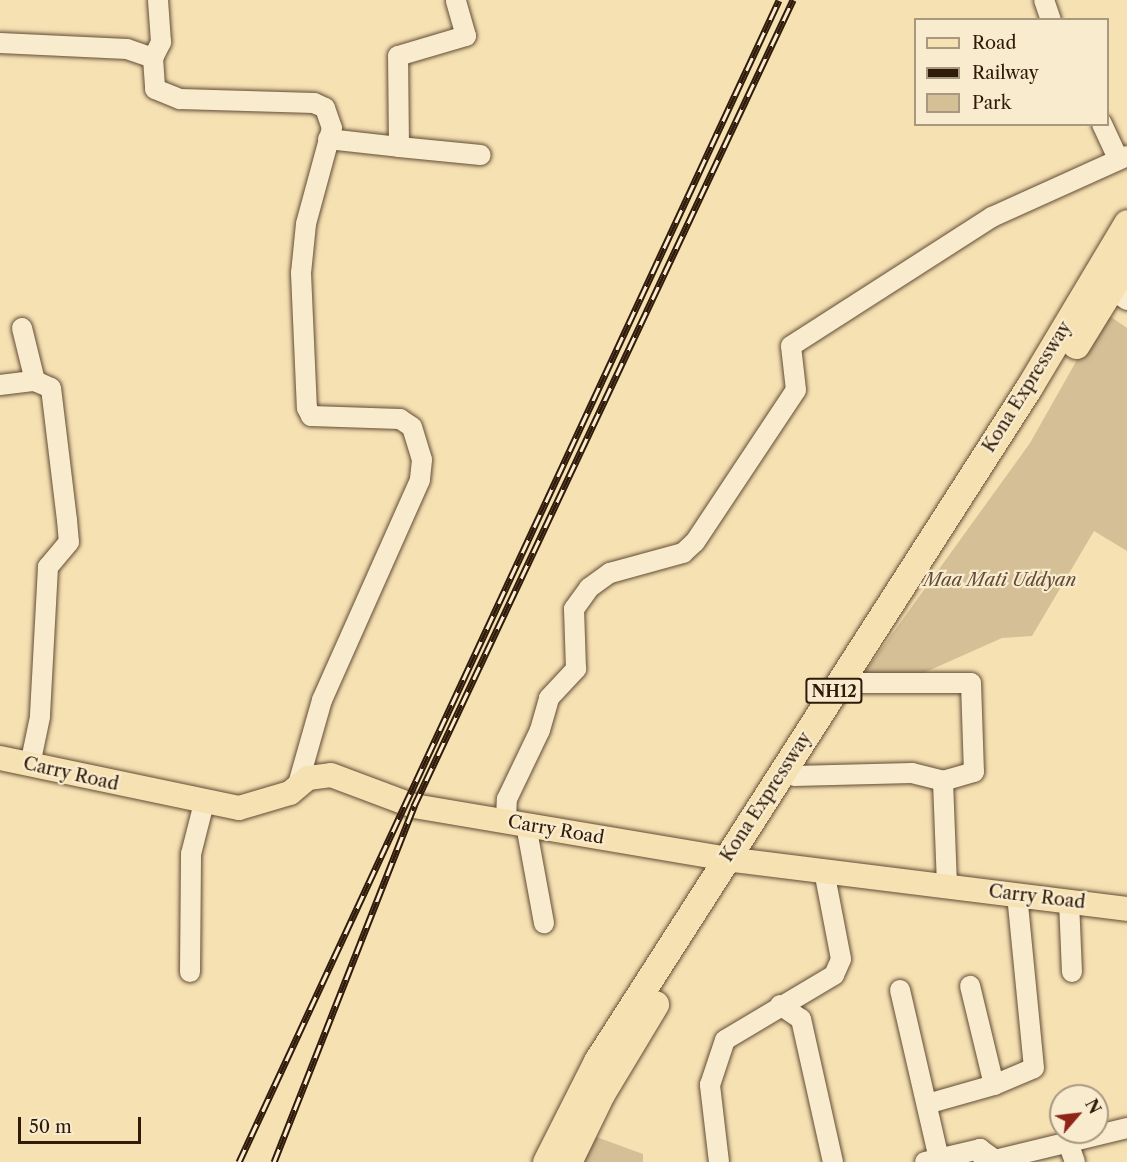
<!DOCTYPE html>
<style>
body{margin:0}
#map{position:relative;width:1127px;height:1162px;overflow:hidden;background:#f6e1b3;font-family:"Libre Caslon Text",serif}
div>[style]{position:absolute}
.green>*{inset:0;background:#d4bf96}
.roads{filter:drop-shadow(0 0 2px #624c35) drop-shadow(0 0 2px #624c35)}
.minor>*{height:20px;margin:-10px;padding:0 10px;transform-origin:10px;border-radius:10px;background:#f9ecce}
.major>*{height:24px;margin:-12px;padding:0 12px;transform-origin:12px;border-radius:12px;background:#f6e1b3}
.highway>*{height:27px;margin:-13.5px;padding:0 13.5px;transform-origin:13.5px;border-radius:13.5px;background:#f6e1b3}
.rail>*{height:7px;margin-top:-3.5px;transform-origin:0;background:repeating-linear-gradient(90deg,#f9ecce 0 14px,#301b0b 0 28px);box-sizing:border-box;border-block:2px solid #301b0b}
span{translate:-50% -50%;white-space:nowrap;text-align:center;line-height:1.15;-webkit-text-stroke:4.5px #f9ecce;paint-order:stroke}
.shield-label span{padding:2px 4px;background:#f9ecce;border:2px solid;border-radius:4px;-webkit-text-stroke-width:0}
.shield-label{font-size:16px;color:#301b0b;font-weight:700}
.street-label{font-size:18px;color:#301b0b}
.park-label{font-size:18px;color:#614c35;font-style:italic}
.legend{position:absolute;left:914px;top:18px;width:195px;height:108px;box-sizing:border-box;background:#f9ecce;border:2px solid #a99880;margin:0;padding:8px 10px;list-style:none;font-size:18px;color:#301b0b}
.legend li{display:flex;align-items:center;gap:12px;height:30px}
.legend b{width:30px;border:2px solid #a99880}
.north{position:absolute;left:1049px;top:1084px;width:60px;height:60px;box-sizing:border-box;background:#f9ecce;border:2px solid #a99880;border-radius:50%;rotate:62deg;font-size:16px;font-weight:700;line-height:24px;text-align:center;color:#301b0b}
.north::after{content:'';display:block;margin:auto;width:21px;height:27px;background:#8f2418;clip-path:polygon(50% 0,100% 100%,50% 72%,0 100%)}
.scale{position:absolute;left:18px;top:1117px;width:123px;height:27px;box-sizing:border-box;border:3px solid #301b0b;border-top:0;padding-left:8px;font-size:18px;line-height:21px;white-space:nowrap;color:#301b0b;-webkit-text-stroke:4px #f9ecce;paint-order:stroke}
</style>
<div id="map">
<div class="green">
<div style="clip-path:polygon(1104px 312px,1127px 328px,1127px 551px,1094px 531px,1032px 636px,1002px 638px,901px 683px,859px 680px,1030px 443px)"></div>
<div style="clip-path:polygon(591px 1135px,643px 1154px,643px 1162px,570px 1162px)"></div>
</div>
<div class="roads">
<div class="minor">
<div style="left:1044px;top:0;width:21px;rotate:71deg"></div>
<div style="left:0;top:43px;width:127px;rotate:2.7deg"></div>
<div style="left:127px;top:49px;width:28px;rotate:19deg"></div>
<div style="left:153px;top:58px;width:31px;rotate:86deg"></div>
<div style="left:155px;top:89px;width:27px;rotate:22deg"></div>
<div style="left:180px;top:99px;width:134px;rotate:1.7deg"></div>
<div style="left:314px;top:103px;width:12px;rotate:24deg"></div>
<div style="left:325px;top:108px;width:21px;rotate:71deg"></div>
<div style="left:332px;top:128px;width:99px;rotate:105.2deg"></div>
<div style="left:306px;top:224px;width:49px;rotate:95.8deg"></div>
<div style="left:301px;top:273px;width:135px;rotate:87.5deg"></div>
<div style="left:307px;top:408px;width:9px;rotate:63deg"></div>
<div style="left:311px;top:416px;width:89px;rotate:1.9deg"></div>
<div style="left:400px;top:419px;width:14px;rotate:34deg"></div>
<div style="left:412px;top:427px;width:34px;rotate:73deg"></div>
<div style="left:422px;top:460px;width:20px;rotate:96deg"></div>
<div style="left:420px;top:480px;width:241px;rotate:114deg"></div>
<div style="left:322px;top:700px;width:91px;rotate:105.9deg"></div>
<div style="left:153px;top:58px;width:18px;rotate:-63deg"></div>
<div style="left:161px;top:42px;width:42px;rotate:-94.1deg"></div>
<div style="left:1102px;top:124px;width:38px;rotate:65deg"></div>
<div style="left:328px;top:139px;width:71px;rotate:6.4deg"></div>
<div style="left:399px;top:147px;width:91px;rotate:-90.6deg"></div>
<div style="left:398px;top:56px;width:71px;rotate:-16.4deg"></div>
<div style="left:466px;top:36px;width:37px;rotate:-106deg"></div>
<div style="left:399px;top:147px;width:82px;rotate:5.6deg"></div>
<div style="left:1110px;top:288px;width:21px;rotate:35deg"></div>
<div style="left:22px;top:328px;width:55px;rotate:76.2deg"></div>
<div style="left:0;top:385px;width:35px;rotate:-7deg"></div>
<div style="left:35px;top:381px;width:17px;rotate:24deg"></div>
<div style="left:51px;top:388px;width:133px;rotate:83.1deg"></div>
<div style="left:67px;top:520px;width:22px;rotate:85deg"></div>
<div style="left:69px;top:542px;width:33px;rotate:130deg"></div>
<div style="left:48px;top:567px;width:150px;rotate:93.1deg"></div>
<div style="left:40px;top:717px;width:49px;rotate:101.8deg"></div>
<div style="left:855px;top:683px;width:116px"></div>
<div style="left:971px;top:683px;width:89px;rotate:88.1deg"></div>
<div style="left:974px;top:772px;width:32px;rotate:164deg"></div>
<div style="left:943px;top:781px;width:105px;rotate:87.8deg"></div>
<div style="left:794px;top:776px;width:118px;rotate:-1.5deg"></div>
<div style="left:912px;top:773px;width:32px;rotate:14deg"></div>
<div style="left:506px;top:822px;width:23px;rotate:-88deg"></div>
<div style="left:507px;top:799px;width:76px;rotate:-64.4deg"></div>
<div style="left:540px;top:730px;width:33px;rotate:-74deg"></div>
<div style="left:549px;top:698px;width:40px;rotate:-47deg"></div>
<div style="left:576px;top:669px;width:60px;rotate:-91.9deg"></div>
<div style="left:574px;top:609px;width:26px;rotate:-54deg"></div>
<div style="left:589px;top:588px;width:26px;rotate:-36deg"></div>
<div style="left:610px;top:573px;width:76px;rotate:-15.3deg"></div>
<div style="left:683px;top:553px;width:16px;rotate:-43deg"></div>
<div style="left:695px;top:542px;width:182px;rotate:-56.4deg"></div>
<div style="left:796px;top:390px;width:44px;rotate:-96.5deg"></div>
<div style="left:791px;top:346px;width:239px;rotate:-32.7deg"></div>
<div style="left:992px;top:217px;width:148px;rotate:-24.3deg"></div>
<div style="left:526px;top:825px;width:100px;rotate:79.6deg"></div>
<div style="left:1069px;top:901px;width:71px;rotate:87.6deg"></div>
<div style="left:190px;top:972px;width:118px;rotate:-89.5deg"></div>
<div style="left:191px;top:854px;width:53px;rotate:-75.7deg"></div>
<div style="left:900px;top:990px;width:173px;rotate:77deg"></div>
<div style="left:780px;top:1005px;width:25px;rotate:34deg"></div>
<div style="left:801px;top:1019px;width:147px;rotate:77.4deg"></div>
<div style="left:994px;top:1085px;width:43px;rotate:-23deg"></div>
<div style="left:1034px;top:1068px;width:174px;rotate:-95.6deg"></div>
<div style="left:927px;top:1104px;width:70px;rotate:-15.8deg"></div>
<div style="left:994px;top:1085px;width:102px;rotate:-103.6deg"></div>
<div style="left:1067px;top:1140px;width:23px;rotate:70deg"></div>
<div style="left:980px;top:1149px;width:19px;rotate:36deg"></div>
<div style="left:995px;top:1160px;width:136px;rotate:-13.6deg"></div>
<div style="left:719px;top:1162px;width:78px;rotate:-96.7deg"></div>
<div style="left:710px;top:1085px;width:47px;rotate:-71.6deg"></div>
<div style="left:725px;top:1040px;width:127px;rotate:-30.8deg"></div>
<div style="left:834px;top:975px;width:17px;rotate:-66deg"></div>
<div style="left:841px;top:959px;width:90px;rotate:-100.9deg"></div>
<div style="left:925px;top:1162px;width:57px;rotate:-13.3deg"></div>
<div style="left:980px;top:1149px;width:13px;rotate:72deg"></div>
</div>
<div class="major">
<div style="left:0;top:758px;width:244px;rotate:11.8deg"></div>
<div style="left:239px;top:808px;width:53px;rotate:-16.4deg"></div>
<div style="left:290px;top:793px;width:23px;rotate:-40deg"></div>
<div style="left:308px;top:778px;width:23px;rotate:-7deg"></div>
<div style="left:331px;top:775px;width:89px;rotate:20.5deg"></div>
<div style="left:414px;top:806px;width:316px;rotate:9.6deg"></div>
<div style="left:726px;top:859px;width:404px;rotate:7.1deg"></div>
</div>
<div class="highway">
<div style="left:1076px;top:345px;width:97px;rotate:-58.4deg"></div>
<div style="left:546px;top:1162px;width:113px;rotate:-63.2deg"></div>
<div style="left:597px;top:1061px;width:801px;rotate:-57.34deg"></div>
<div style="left:1029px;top:387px;width:191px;rotate:-59.1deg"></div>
<div style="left:568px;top:1162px;width:76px;rotate:-64.1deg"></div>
<div style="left:601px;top:1094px;width:105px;rotate:-59deg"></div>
</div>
</div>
<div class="rail">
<div style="left:239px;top:1162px;width:1281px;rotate:-65.07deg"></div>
<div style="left:274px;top:1162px;width:383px;rotate:-68.5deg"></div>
<div style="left:414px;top:806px;width:891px;rotate:-64.82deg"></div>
</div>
<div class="shield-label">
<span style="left:834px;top:691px">NH12</span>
</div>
<div class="street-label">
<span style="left:1027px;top:387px;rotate:-58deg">Kona Expressway</span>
<span style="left:71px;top:774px;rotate:13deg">Carry Road</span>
<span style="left:766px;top:797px;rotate:-57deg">Kona Expressway</span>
<span style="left:556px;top:830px;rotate:10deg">Carry Road</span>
<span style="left:1037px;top:897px;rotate:7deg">Carry Road</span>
</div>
<div class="park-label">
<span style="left:1000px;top:580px">Maa Mati Uddyan</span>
</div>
<ul class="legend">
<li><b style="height:8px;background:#f6e1b3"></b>Road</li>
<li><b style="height:8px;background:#301b0b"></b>Railway</li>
<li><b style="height:16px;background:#d4bf96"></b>Park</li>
</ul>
<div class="north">N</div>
<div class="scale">50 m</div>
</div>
